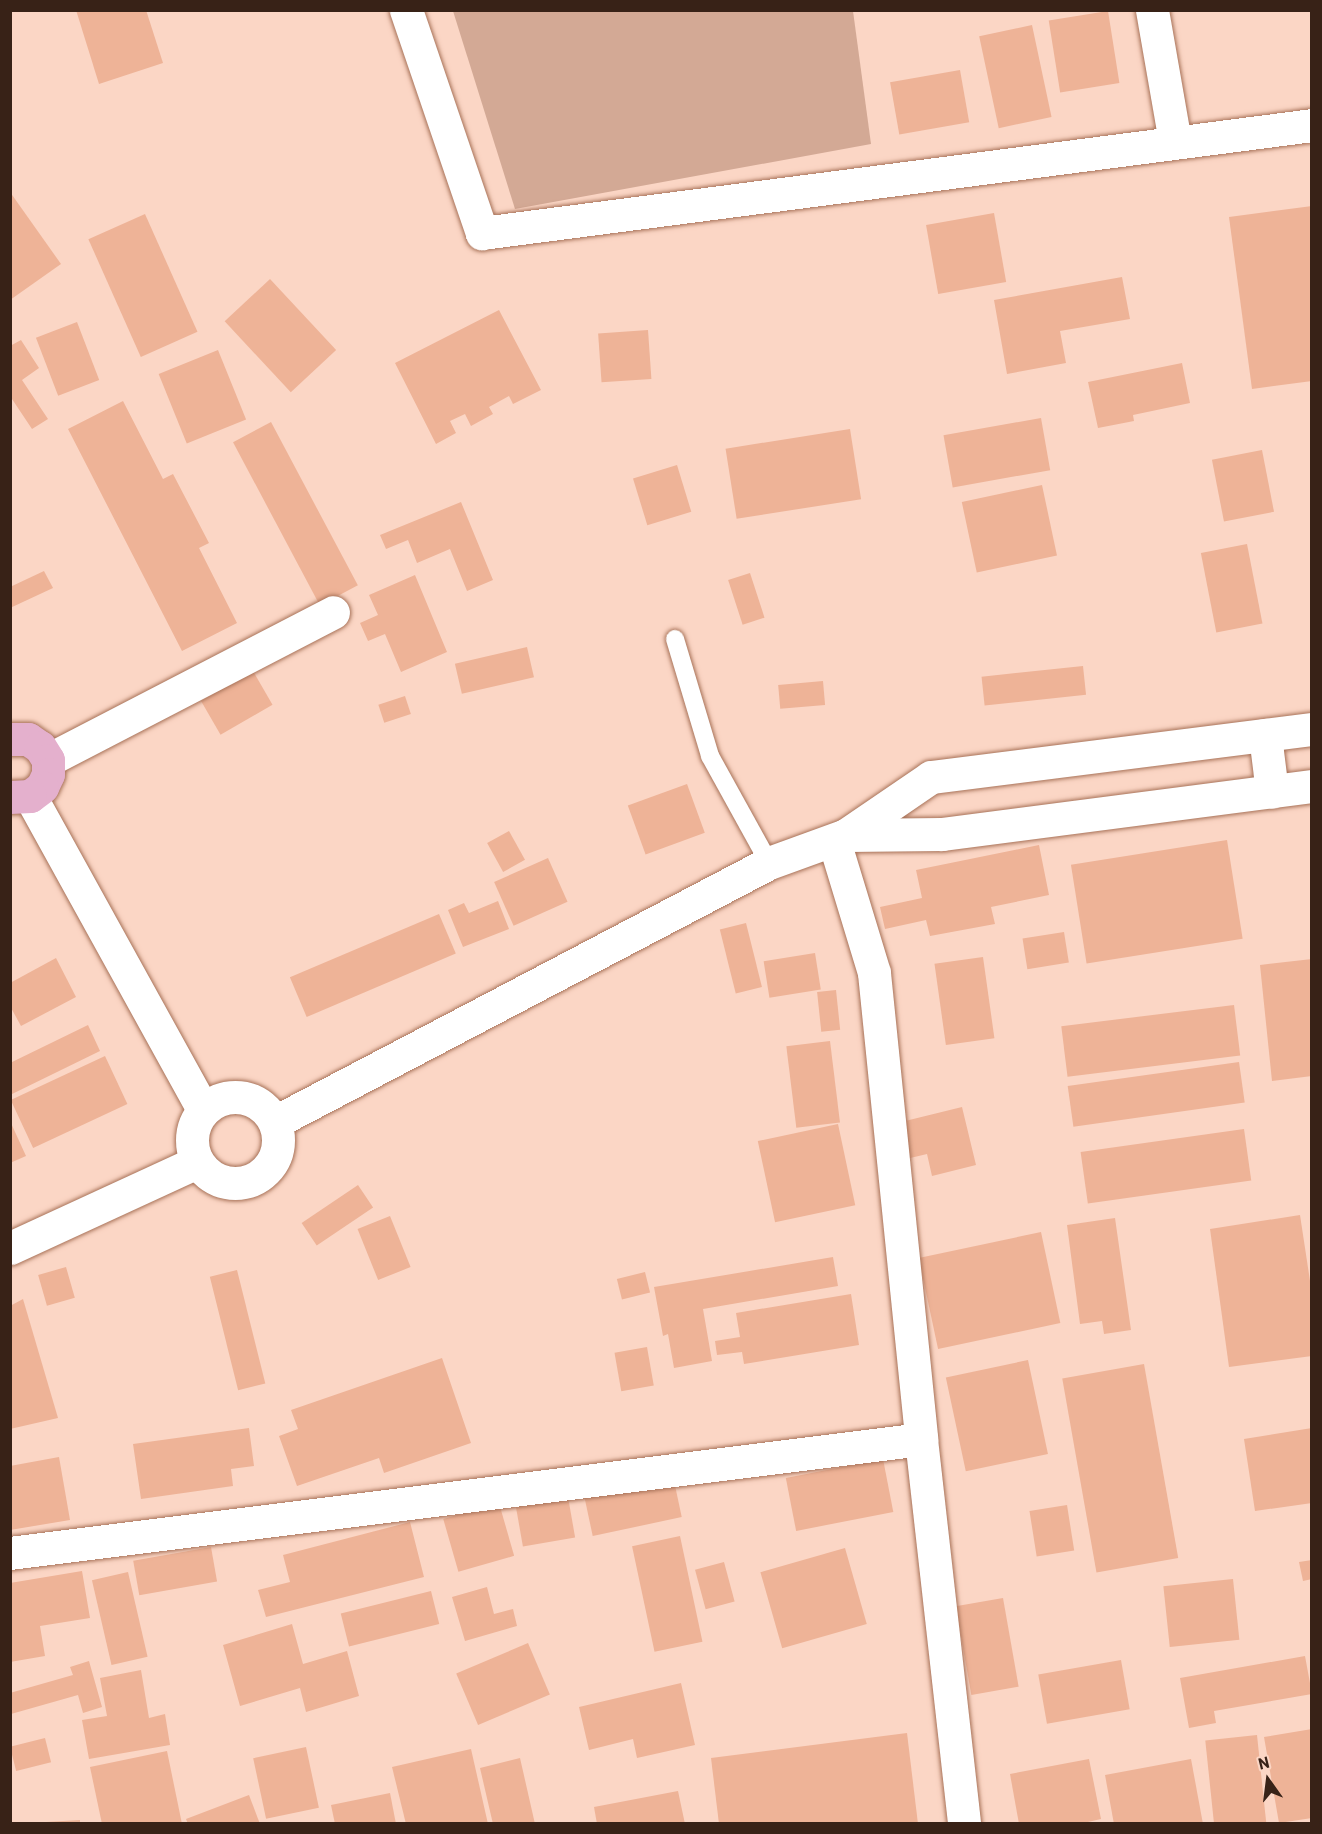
<!DOCTYPE html>
<style>
body{margin:0}
#map{position:relative;width:1322px;height:1834px;overflow:hidden;background:#fbd6c5;font-family:Barlow,sans-serif}
div>[style]{position:absolute}
.green>*{inset:0;background:#d3a995}
.building>*{inset:0;background:#eeb397;transform-origin:0 0}
.roads{filter:drop-shadow(0 0 2px #a87258) drop-shadow(0 0 2px #a87258)}
.service>*{height:18px;margin:-9px;padding:0 9px;transform-origin:9px;border-radius:9px;background:#fff}
.minor>*{height:33px;margin:-16.5px;padding:0 16.5px;transform-origin:16.5px;border-radius:16.5px;background:#fff}
.tertiary>*{height:33px;margin:-16.5px;padding:0 16.5px;transform-origin:16.5px;border-radius:16.5px;background:#fff}
.tertiary>.ring{margin:-16.5px;padding:0;box-sizing:content-box;background:none;border:33px solid #fff;border-radius:50%}
.primary>*{height:33px;margin:-16.5px;padding:0 16.5px;transform-origin:16.5px;border-radius:16.5px;background:#e4b0cd}
span{translate:-50% -50%;white-space:nowrap;text-align:center;line-height:1.15;-webkit-text-stroke:6px #fbd6c5;paint-order:stroke}
.frame{position:absolute;inset:0;border:12px solid #382217;pointer-events:none}
.north{position:absolute;left:1238px;top:1750px;width:60px;height:60px;-webkit-text-stroke:4px #fbd6c5;paint-order:stroke;rotate:346deg;font-size:16px;font-weight:700;line-height:24px;text-align:center;color:#382217}
.north::after{content:'';display:block;margin:auto;width:21px;height:27px;background:#382217;clip-path:polygon(50% 0,100% 100%,50% 72%,0 100%)}
</style>
<div id="map">
<div class="green">
<div style="clip-path:polygon(453px 11px,853px 11px,871px 144px,515px 209px)"></div>
</div>
<div class="building">
<div style="clip-path:polygon(76px 10px,146px 10px,163px 63px,99px 84px)"></div>
<div style="left:1108px;top:11px;width:73px;height:60px;rotate:81deg"></div>
<div style="left:1032px;top:25px;width:94px;height:54px;rotate:78deg"></div>
<div style="left:960px;top:70px;width:53px;height:71px;rotate:80deg"></div>
<div style="clip-path:polygon(10px 192px,61px 264px,10px 300px)"></div>
<div style="clip-path:polygon(1312px 206px,1312px 381px,1252px 389px,1229px 217px)"></div>
<div style="left:994px;top:213px;width:70px;height:69px;rotate:80deg"></div>
<div style="left:145px;top:214px;width:129px;height:62px;rotate:66deg"></div>
<div style="clip-path:polygon(1122px 277px,1130px 319px,1060px 331px,1066px 363px,1007px 374px,994px 300px)"></div>
<div style="left:270px;top:279px;width:97px;height:62px;rotate:47deg"></div>
<div style="clip-path:polygon(499px 310px,541px 390px,513px 404px,509px 396px,489px 407px,493px 414px,471px 426px,465px 414px,450px 421px,456px 433px,436px 444px,395px 363px)"></div>
<div style="left:77px;top:322px;width:62px;height:44px;rotate:69deg"></div>
<div style="left:648px;top:330px;width:49px;height:50px;rotate:86deg"></div>
<div style="clip-path:polygon(21px 340px,39px 368px,22px 380px,48px 419px,32px 429px,10px 396px,10px 346px)"></div>
<div style="left:218px;top:350px;width:75px;height:64px;rotate:68deg"></div>
<div style="clip-path:polygon(1182px 363px,1190px 403px,1133px 415px,1134px 421px,1098px 428px,1088px 382px)"></div>
<div style="clip-path:polygon(123px 401px,163px 479px,173px 474px,209px 543px,199px 548px,237px 623px,182px 651px,68px 429px)"></div>
<div style="left:1041px;top:418px;width:53px;height:99px;rotate:80deg"></div>
<div style="left:271px;top:422px;width:185px;height:43px;rotate:62deg"></div>
<div style="left:850px;top:429px;width:71px;height:126px;rotate:81deg"></div>
<div style="left:1262px;top:450px;width:63px;height:51px;rotate:79deg"></div>
<div style="left:677px;top:465px;width:49px;height:46px;rotate:73deg"></div>
<div style="left:1042px;top:485px;width:72px;height:82px;rotate:78deg"></div>
<div style="clip-path:polygon(461px 502px,493px 580px,467px 591px,450px 549px,417px 563px,408px 540px,386px 549px,380px 535px)"></div>
<div style="left:1247px;top:544px;width:81px;height:47px;rotate:79deg"></div>
<div style="clip-path:polygon(44px 571px,53px 588px,10px 608px,10px 587px)"></div>
<div style="left:750px;top:573px;width:47px;height:23px;rotate:72deg"></div>
<div style="clip-path:polygon(415px 575px,447px 652px,401px 672px,385px 634px,368px 641px,360px 623px,378px 615px,369px 595px)"></div>
<div style="left:527px;top:647px;width:31px;height:74px;rotate:77deg"></div>
<div style="left:1083px;top:666px;width:29px;height:102px;rotate:84deg"></div>
<div style="left:253px;top:671px;width:39px;height:60px;rotate:60deg"></div>
<div style="left:823px;top:681px;width:24px;height:45px;rotate:85deg"></div>
<div style="left:405px;top:696px;width:19px;height:28px;rotate:72deg"></div>
<div style="left:687px;top:784px;width:52px;height:63px;rotate:70deg"></div>
<div style="left:509px;top:831px;width:33px;height:25px;rotate:61deg"></div>
<div style="left:1227px;top:840px;width:100px;height:158px;rotate:81deg"></div>
<div style="clip-path:polygon(1039px 845px,1049px 895px,991px 907px,995px 924px,930px 936px,926px 920px,885px 929px,880px 907px,922px 898px,916px 870px)"></div>
<div style="left:548px;top:858px;width:48px;height:59px;rotate:66deg"></div>
<div style="clip-path:polygon(498px 901px,509px 929px,463px 947px,448px 910px,464px 903px,469px 913px)"></div>
<div style="left:439px;top:914px;width:43px;height:162px;rotate:67deg"></div>
<div style="left:746px;top:923px;width:66px;height:27px;rotate:76deg"></div>
<div style="left:1064px;top:932px;width:31px;height:42px;rotate:81deg"></div>
<div style="left:815px;top:953px;width:37px;height:52px;rotate:81deg"></div>
<div style="left:983px;top:957px;width:82px;height:49px;rotate:82deg"></div>
<div style="clip-path:polygon(56px 958px,76px 997px,21px 1026px,10px 1006px,10px 983px)"></div>
<div style="clip-path:polygon(1312px 959px,1312px 1076px,1272px 1081px,1260px 965px)"></div>
<div style="left:836px;top:990px;width:40px;height:19px;rotate:84deg"></div>
<div style="left:1234px;top:1005px;width:51px;height:174px;rotate:83deg"></div>
<div style="clip-path:polygon(88px 1025px,100px 1051px,10px 1095px,10px 1063px)"></div>
<div style="left:830px;top:1041px;width:82px;height:44px;rotate:83deg"></div>
<div style="left:105px;top:1056px;width:53px;height:104px;rotate:65deg"></div>
<div style="left:1239px;top:1062px;width:41px;height:173px;rotate:82deg"></div>
<div style="clip-path:polygon(962px 1107px,976px 1165px,932px 1176px,927px 1154px,906px 1159px,897px 1123px)"></div>
<div style="clip-path:polygon(10px 1121px,26px 1156px,10px 1163px)"></div>
<div style="left:838px;top:1124px;width:83px;height:82px;rotate:78deg"></div>
<div style="left:1244px;top:1129px;width:52px;height:165px;rotate:82deg"></div>
<div style="left:358px;top:1185px;width:27px;height:68px;rotate:56deg"></div>
<div style="clip-path:polygon(1300px 1215px,1312px 1294px,1312px 1356px,1229px 1367px,1210px 1229px)"></div>
<div style="left:390px;top:1216px;width:55px;height:35px;rotate:68deg"></div>
<div style="clip-path:polygon(1115px 1218px,1131px 1330px,1104px 1334px,1102px 1321px,1080px 1324px,1067px 1225px)"></div>
<div style="left:1041px;top:1232px;width:93px;height:125px;rotate:78deg"></div>
<div style="clip-path:polygon(833px 1257px,838px 1286px,703px 1309px,712px 1361px,674px 1368px,668px 1334px,663px 1336px,654px 1287px)"></div>
<div style="left:66px;top:1267px;width:32px;height:29px;rotate:74deg"></div>
<div style="left:237px;top:1270px;width:117px;height:28px;rotate:76deg"></div>
<div style="left:645px;top:1272px;width:21px;height:29px;rotate:76deg"></div>
<div style="clip-path:polygon(851px 1294px,859px 1345px,744px 1364px,742px 1352px,717px 1355px,715px 1341px,740px 1337px,736px 1313px)"></div>
<div style="clip-path:polygon(23px 1299px,58px 1418px,10px 1429px,10px 1306px)"></div>
<div style="left:647px;top:1347px;width:39px;height:33px;rotate:80deg"></div>
<div style="clip-path:polygon(442px 1358px,471px 1443px,384px 1473px,379px 1458px,297px 1486px,279px 1436px,298px 1429px,291px 1410px)"></div>
<div style="left:1028px;top:1360px;width:96px;height:84px;rotate:78deg"></div>
<div style="left:1144px;top:1364px;width:197px;height:83px;rotate:80deg"></div>
<div style="clip-path:polygon(249px 1428px,254px 1466px,231px 1469px,233px 1486px,141px 1499px,133px 1444px)"></div>
<div style="clip-path:polygon(1312px 1428px,1312px 1503px,1255px 1511px,1244px 1439px)"></div>
<div style="clip-path:polygon(59px 1457px,70px 1520px,10px 1530px,10px 1466px)"></div>
<div style="left:883px;top:1459px;width:54px;height:99px;rotate:79deg"></div>
<div style="left:673px;top:1476px;width:42px;height:91px;rotate:78deg"></div>
<div style="left:568px;top:1497px;width:41px;height:53px;rotate:80deg"></div>
<div style="left:499px;top:1503px;width:55px;height:58px;rotate:74deg"></div>
<div style="left:1067px;top:1505px;width:46px;height:38px;rotate:81deg"></div>
<div style="clip-path:polygon(410px 1522px,424px 1577px,266px 1617px,258px 1590px,290px 1582px,283px 1555px)"></div>
<div style="left:680px;top:1536px;width:108px;height:49px;rotate:78deg"></div>
<div style="left:211px;top:1547px;width:35px;height:79px;rotate:80deg"></div>
<div style="left:845px;top:1548px;width:79px;height:88px;rotate:74deg"></div>
<div style="clip-path:polygon(1312px 1560px,1312px 1579px,1303px 1581px,1299px 1562px)"></div>
<div style="left:724px;top:1562px;width:41px;height:30px;rotate:75deg"></div>
<div style="clip-path:polygon(82px 1571px,90px 1618px,40px 1626px,45px 1656px,10px 1662px,10px 1583px)"></div>
<div style="left:128px;top:1572px;width:87px;height:37px;rotate:77deg"></div>
<div style="left:1233px;top:1579px;width:61px;height:70px;rotate:84deg"></div>
<div style="clip-path:polygon(487px 1587px,494px 1614px,513px 1609px,517px 1626px,465px 1641px,452px 1597px)"></div>
<div style="left:431px;top:1591px;width:34px;height:93px;rotate:76deg"></div>
<div style="left:1003px;top:1598px;width:90px;height:48px;rotate:80deg"></div>
<div style="clip-path:polygon(292px 1624px,303px 1664px,347px 1651px,359px 1696px,306px 1712px,300px 1688px,240px 1706px,223px 1645px)"></div>
<div style="left:528px;top:1643px;width:56px;height:78px;rotate:67deg"></div>
<div style="clip-path:polygon(1305px 1656px,1312px 1694px,1214px 1711px,1216px 1723px,1189px 1728px,1180px 1678px)"></div>
<div style="left:1121px;top:1660px;width:50px;height:84px;rotate:80deg"></div>
<div style="clip-path:polygon(89px 1661px,102px 1707px,83px 1713px,78px 1695px,11px 1714px,10px 1693px,73px 1675px,70px 1667px)"></div>
<div style="clip-path:polygon(141px 1670px,149px 1718px,165px 1714px,170px 1745px,89px 1759px,82px 1720px,107px 1716px,100px 1678px)"></div>
<div style="clip-path:polygon(681px 1683px,695px 1745px,637px 1758px,633px 1739px,589px 1750px,579px 1707px)"></div>
<div style="clip-path:polygon(1312px 1729px,1312px 1818px,1279px 1823px,1264px 1737px)"></div>
<div style="clip-path:polygon(907px 1733px,918px 1824px,719px 1824px,711px 1758px)"></div>
<div style="left:1257px;top:1735px;width:90px;height:52px;rotate:84deg"></div>
<div style="left:45px;top:1738px;width:25px;height:36px;rotate:76deg"></div>
<div style="left:306px;top:1747px;width:62px;height:54px;rotate:78deg"></div>
<div style="clip-path:polygon(471px 1749px,488px 1824px,406px 1824px,392px 1767px)"></div>
<div style="clip-path:polygon(167px 1751px,182px 1824px,102px 1824px,90px 1767px)"></div>
<div style="clip-path:polygon(520px 1758px,535px 1824px,493px 1824px,480px 1768px)"></div>
<div style="clip-path:polygon(1089px 1759px,1101px 1819px,1079px 1824px,1019px 1824px,1010px 1774px)"></div>
<div style="clip-path:polygon(1191px 1759px,1203px 1824px,1114px 1824px,1105px 1775px)"></div>
<div style="clip-path:polygon(678px 1791px,685px 1824px,597px 1824px,594px 1807px)"></div>
<div style="clip-path:polygon(390px 1793px,396px 1824px,335px 1824px,331px 1805px)"></div>
<div style="clip-path:polygon(249px 1795px,260px 1824px,188px 1824px,186px 1819px)"></div>
<div style="clip-path:polygon(80px 1820px,80px 1824px,46px 1824px,46px 1822px)"></div>
</div>
<div class="roads">
<div class="service">
<div style="left:675px;top:639px;width:122px;rotate:73.3deg"></div>
<div style="left:710px;top:756px;width:122px;rotate:61.1deg"></div>
</div>
<div class="minor">
<div style="left:406px;top:10px;width:236px;rotate:71.2deg"></div>
<div style="left:482px;top:233px;width:837px;rotate:-7.41deg"></div>
<div style="left:1152px;top:10px;width:134px;rotate:80.1deg"></div>
<div style="left:48px;top:760px;width:321px;rotate:-27.4deg"></div>
<div style="left:834px;top:841px;width:138px;rotate:73.1deg"></div>
<div style="left:874px;top:973px;width:468px;rotate:84.2deg"></div>
<div style="left:921px;top:1439px;width:387px;rotate:83.6deg"></div>
<div style="left:10px;top:1553px;width:918px;rotate:-7.13deg"></div>
</div>
<div class="tertiary">
<div style="left:1265px;top:735px;width:57px;rotate:83deg"></div>
<div style="left:30px;top:796px;width:359px;rotate:61.1deg"></div>
<div style="left:846px;top:835px;width:96px;rotate:-0.6deg"></div>
<div style="left:942px;top:834px;width:373px;rotate:-7.4deg"></div>
<div class="ring" style="left:192px;top:1097px;width:53px;height:53px"></div>
<div style="left:275px;top:1122px;width:558px;rotate:-27.67deg"></div>
<div style="left:769px;top:863px;width:82px;rotate:-20deg"></div>
<div style="left:846px;top:835px;width:103px;rotate:-34.3deg"></div>
<div style="left:931px;top:777px;width:384px;rotate:-7.2deg"></div>
<div style="left:10px;top:1248px;width:206px;rotate:-24.7deg"></div>
</div>
<div class="primary">
<div style="left:10px;top:739px;width:18px"></div>
<div style="left:28px;top:739px;width:14px;rotate:34deg"></div>
<div style="left:40px;top:747px;width:15px;rotate:58deg"></div>
<div style="left:48px;top:760px;width:14px;rotate:90deg"></div>
<div style="left:48px;top:774px;width:14px;rotate:115deg"></div>
<div style="left:42px;top:787px;width:15px;rotate:143deg"></div>
<div style="left:30px;top:796px;width:20px;rotate:177deg"></div>
</div>
</div>
<div class="frame"></div>
<div class="north">N</div>
</div>
